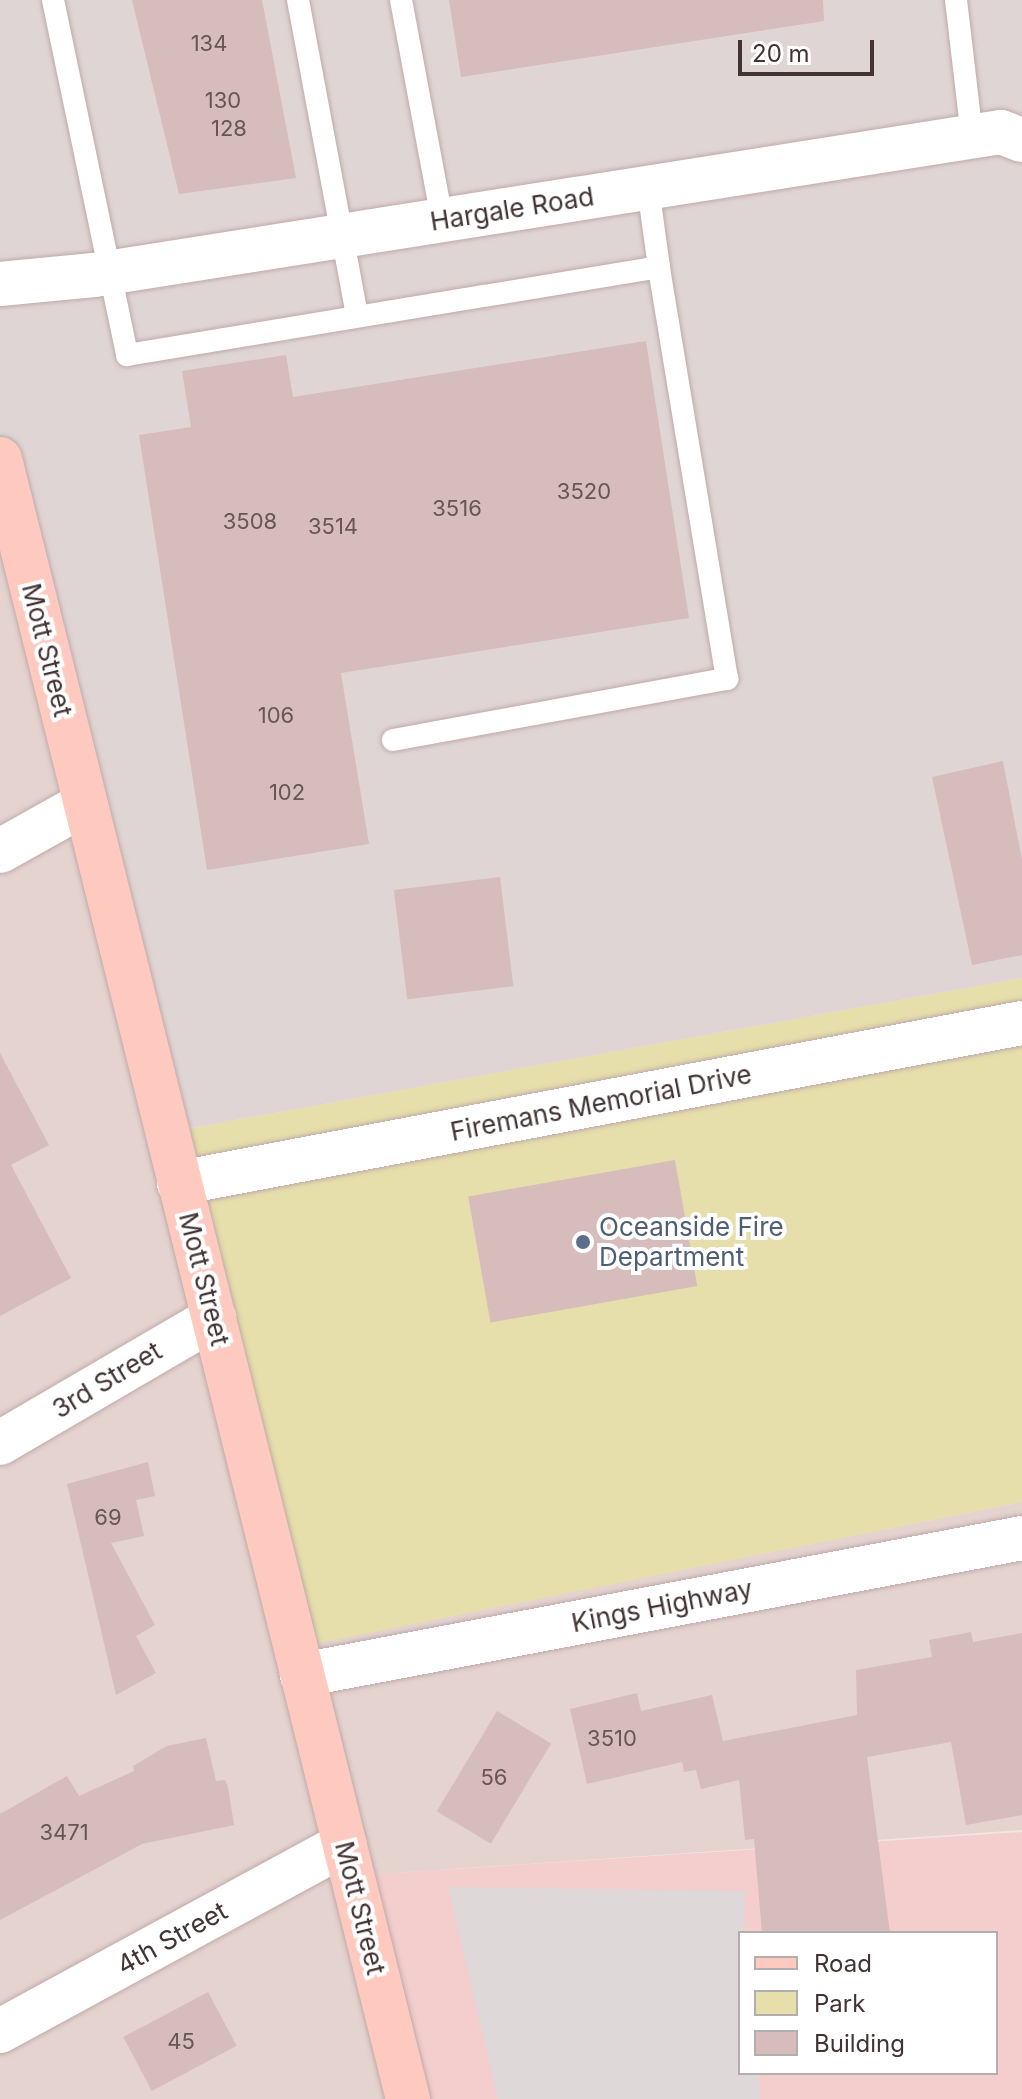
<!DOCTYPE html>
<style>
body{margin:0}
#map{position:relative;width:1022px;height:2099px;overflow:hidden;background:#f1e4e2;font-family:Inter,sans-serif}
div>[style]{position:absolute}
.residential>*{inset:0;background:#e5d3d0}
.commercial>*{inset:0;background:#f4cdcd}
.industrial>*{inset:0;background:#e0d5d5}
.green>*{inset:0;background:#e6deab}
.parking>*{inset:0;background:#ded8d8}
.building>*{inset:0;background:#d6bcbb;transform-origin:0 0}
.roads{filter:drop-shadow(0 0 2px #bfaaa8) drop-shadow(0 0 2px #bfaaa8)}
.service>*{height:22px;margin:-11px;padding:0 11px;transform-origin:11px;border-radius:11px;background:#fff}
.minor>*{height:44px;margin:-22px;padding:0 22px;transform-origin:22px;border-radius:22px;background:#fff}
.secondary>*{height:44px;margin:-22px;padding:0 22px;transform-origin:22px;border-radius:22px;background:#fecabf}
.dots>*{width:22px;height:22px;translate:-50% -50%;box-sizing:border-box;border:4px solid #fff;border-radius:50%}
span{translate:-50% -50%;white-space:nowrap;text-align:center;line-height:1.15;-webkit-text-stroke:8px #fff;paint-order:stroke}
.number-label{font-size:22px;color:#685555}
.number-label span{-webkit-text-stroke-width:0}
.street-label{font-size:26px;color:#433333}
.service-label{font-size:26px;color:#4e5e75}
.left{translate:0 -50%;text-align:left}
.legend{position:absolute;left:738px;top:1931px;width:260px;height:144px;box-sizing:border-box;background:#fff;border:2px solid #b4adad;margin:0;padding:10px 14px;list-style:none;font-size:24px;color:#433333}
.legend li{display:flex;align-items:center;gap:16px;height:40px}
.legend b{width:40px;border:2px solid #b4adad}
.scale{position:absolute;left:738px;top:40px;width:136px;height:36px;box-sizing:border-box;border:4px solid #433333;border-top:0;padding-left:10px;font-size:24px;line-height:28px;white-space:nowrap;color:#433333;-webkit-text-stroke:6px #fff;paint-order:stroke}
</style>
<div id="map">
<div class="residential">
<div style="clip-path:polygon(0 436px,305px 1645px,1022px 1502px,1022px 1830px,364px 1875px,418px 2099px,0 2099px)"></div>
</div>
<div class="commercial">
<div style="clip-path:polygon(evenodd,1022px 1832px,1022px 2099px,418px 2099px,363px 1875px,1022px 1832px,740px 1933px,996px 1933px,996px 2073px,740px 2073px,740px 1933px)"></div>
</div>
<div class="industrial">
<div style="clip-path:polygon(0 0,1022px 0,1022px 978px,175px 1131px,0 436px)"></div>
</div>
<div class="green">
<div style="clip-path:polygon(1022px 978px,1022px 1502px,305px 1646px,175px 1131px)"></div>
</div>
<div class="parking">
<div style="clip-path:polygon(448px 1887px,745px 1891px,740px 2073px,758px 2073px,760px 2099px,498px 2099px)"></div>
</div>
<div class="building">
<div style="clip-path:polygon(132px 0,262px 0,296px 178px,179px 194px)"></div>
<div style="clip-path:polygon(449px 0,823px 0,824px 21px,461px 77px)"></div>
<div style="clip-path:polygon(646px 341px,689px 618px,341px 673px,369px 844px,207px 870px,139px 435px,191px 427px,182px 371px,286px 355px,293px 397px)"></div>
<div style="clip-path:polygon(1003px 761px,1022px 860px,1022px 955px,972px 965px,932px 777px)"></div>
<div style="left:500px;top:877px;width:110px;height:107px;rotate:83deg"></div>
<div style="clip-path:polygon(0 1053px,49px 1145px,11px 1165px,71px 1278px,0 1316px)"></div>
<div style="left:675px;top:1160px;width:128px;height:210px;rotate:80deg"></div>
<div style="clip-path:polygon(148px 1462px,155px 1496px,136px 1500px,144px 1536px,111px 1543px,155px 1625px,136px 1636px,156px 1673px,116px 1695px,67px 1484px)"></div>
<div style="clip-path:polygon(971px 1632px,973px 1642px,1022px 1633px,1022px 1815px,966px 1825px,951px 1742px,867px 1757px,890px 1933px,762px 1933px,754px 1839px,745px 1840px,739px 1780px,701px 1789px,696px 1770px,684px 1772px,682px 1762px,587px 1784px,570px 1709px,637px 1693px,641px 1711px,712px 1695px,723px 1741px,857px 1715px,856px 1670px,932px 1657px,929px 1640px)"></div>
<div style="left:497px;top:1711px;width:63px;height:117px;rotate:31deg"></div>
<div style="clip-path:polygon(206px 1738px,216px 1781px,225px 1780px,228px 1787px,234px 1825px,142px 1844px,0 1920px,0 1814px,67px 1776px,79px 1796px,134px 1771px,133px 1766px,167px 1746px)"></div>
<div style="left:208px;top:1992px;width:61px;height:96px;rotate:62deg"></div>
</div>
<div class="roads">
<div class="service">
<div style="left:53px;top:0;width:363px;rotate:78.2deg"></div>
<div style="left:127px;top:355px;width:539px;rotate:-9.39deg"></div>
<div style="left:659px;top:267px;width:80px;rotate:-97.9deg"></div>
<div style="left:298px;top:0;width:321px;rotate:79.4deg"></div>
<div style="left:401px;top:0;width:224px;rotate:79.4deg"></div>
<div style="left:956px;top:0;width:137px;rotate:83.3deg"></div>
<div style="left:393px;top:740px;width:340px;rotate:-10.4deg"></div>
<div style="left:727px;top:679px;width:418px;rotate:-99.4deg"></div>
</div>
<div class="minor">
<div style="left:0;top:284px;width:94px;rotate:-5.5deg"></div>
<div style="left:94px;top:275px;width:918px;rotate:-8.96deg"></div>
<div style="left:1001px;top:132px;width:22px;rotate:21deg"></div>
<div style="left:0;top:851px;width:96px;rotate:-29.2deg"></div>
<div style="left:179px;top:1183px;width:858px;rotate:-10.75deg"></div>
<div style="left:0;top:1443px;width:248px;rotate:-30.3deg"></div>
<div style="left:302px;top:1675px;width:733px;rotate:-10.77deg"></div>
<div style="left:0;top:2031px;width:392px;rotate:-28.5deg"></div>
</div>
<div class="secondary">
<div style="left:0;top:459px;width:1690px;rotate:76.03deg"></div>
</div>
</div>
<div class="dots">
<div style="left:583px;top:1242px;background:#5c6f8a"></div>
</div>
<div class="number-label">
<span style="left:209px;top:44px">134</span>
<span style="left:223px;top:101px">130</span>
<span style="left:229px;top:129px">128</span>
<span style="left:584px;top:492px">3520</span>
<span style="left:457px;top:509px">3516</span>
<span style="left:250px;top:522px">3508</span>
<span style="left:333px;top:527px">3514</span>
<span style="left:276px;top:716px">106</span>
<span style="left:287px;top:793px">102</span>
<span style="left:108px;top:1518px">69</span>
<span style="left:612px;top:1739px">3510</span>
<span style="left:494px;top:1778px">56</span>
<span style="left:64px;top:1833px">3471</span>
<span style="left:181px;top:2042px">45</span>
</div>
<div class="street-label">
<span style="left:512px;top:209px;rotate:-9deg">Hargale Road</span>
<span style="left:47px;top:650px;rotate:76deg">Mott Street</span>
<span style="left:601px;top:1103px;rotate:-11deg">Firemans Memorial Drive</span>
<span style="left:204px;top:1279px;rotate:76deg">Mott Street</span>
<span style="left:107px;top:1380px;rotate:-31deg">3rd Street</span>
<span style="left:662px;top:1606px;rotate:-11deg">Kings Highway</span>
<span style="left:360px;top:1908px;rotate:76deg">Mott Street</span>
<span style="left:172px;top:1938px;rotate:-29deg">4th Street</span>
</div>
<div class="service-label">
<span class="left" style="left:599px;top:1242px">Oceanside Fire<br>Department</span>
</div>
<ul class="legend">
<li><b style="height:10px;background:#fecabf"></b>Road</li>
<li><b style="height:22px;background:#e6deab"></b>Park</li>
<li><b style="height:22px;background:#d6bcbb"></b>Building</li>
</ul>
<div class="scale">20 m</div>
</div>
